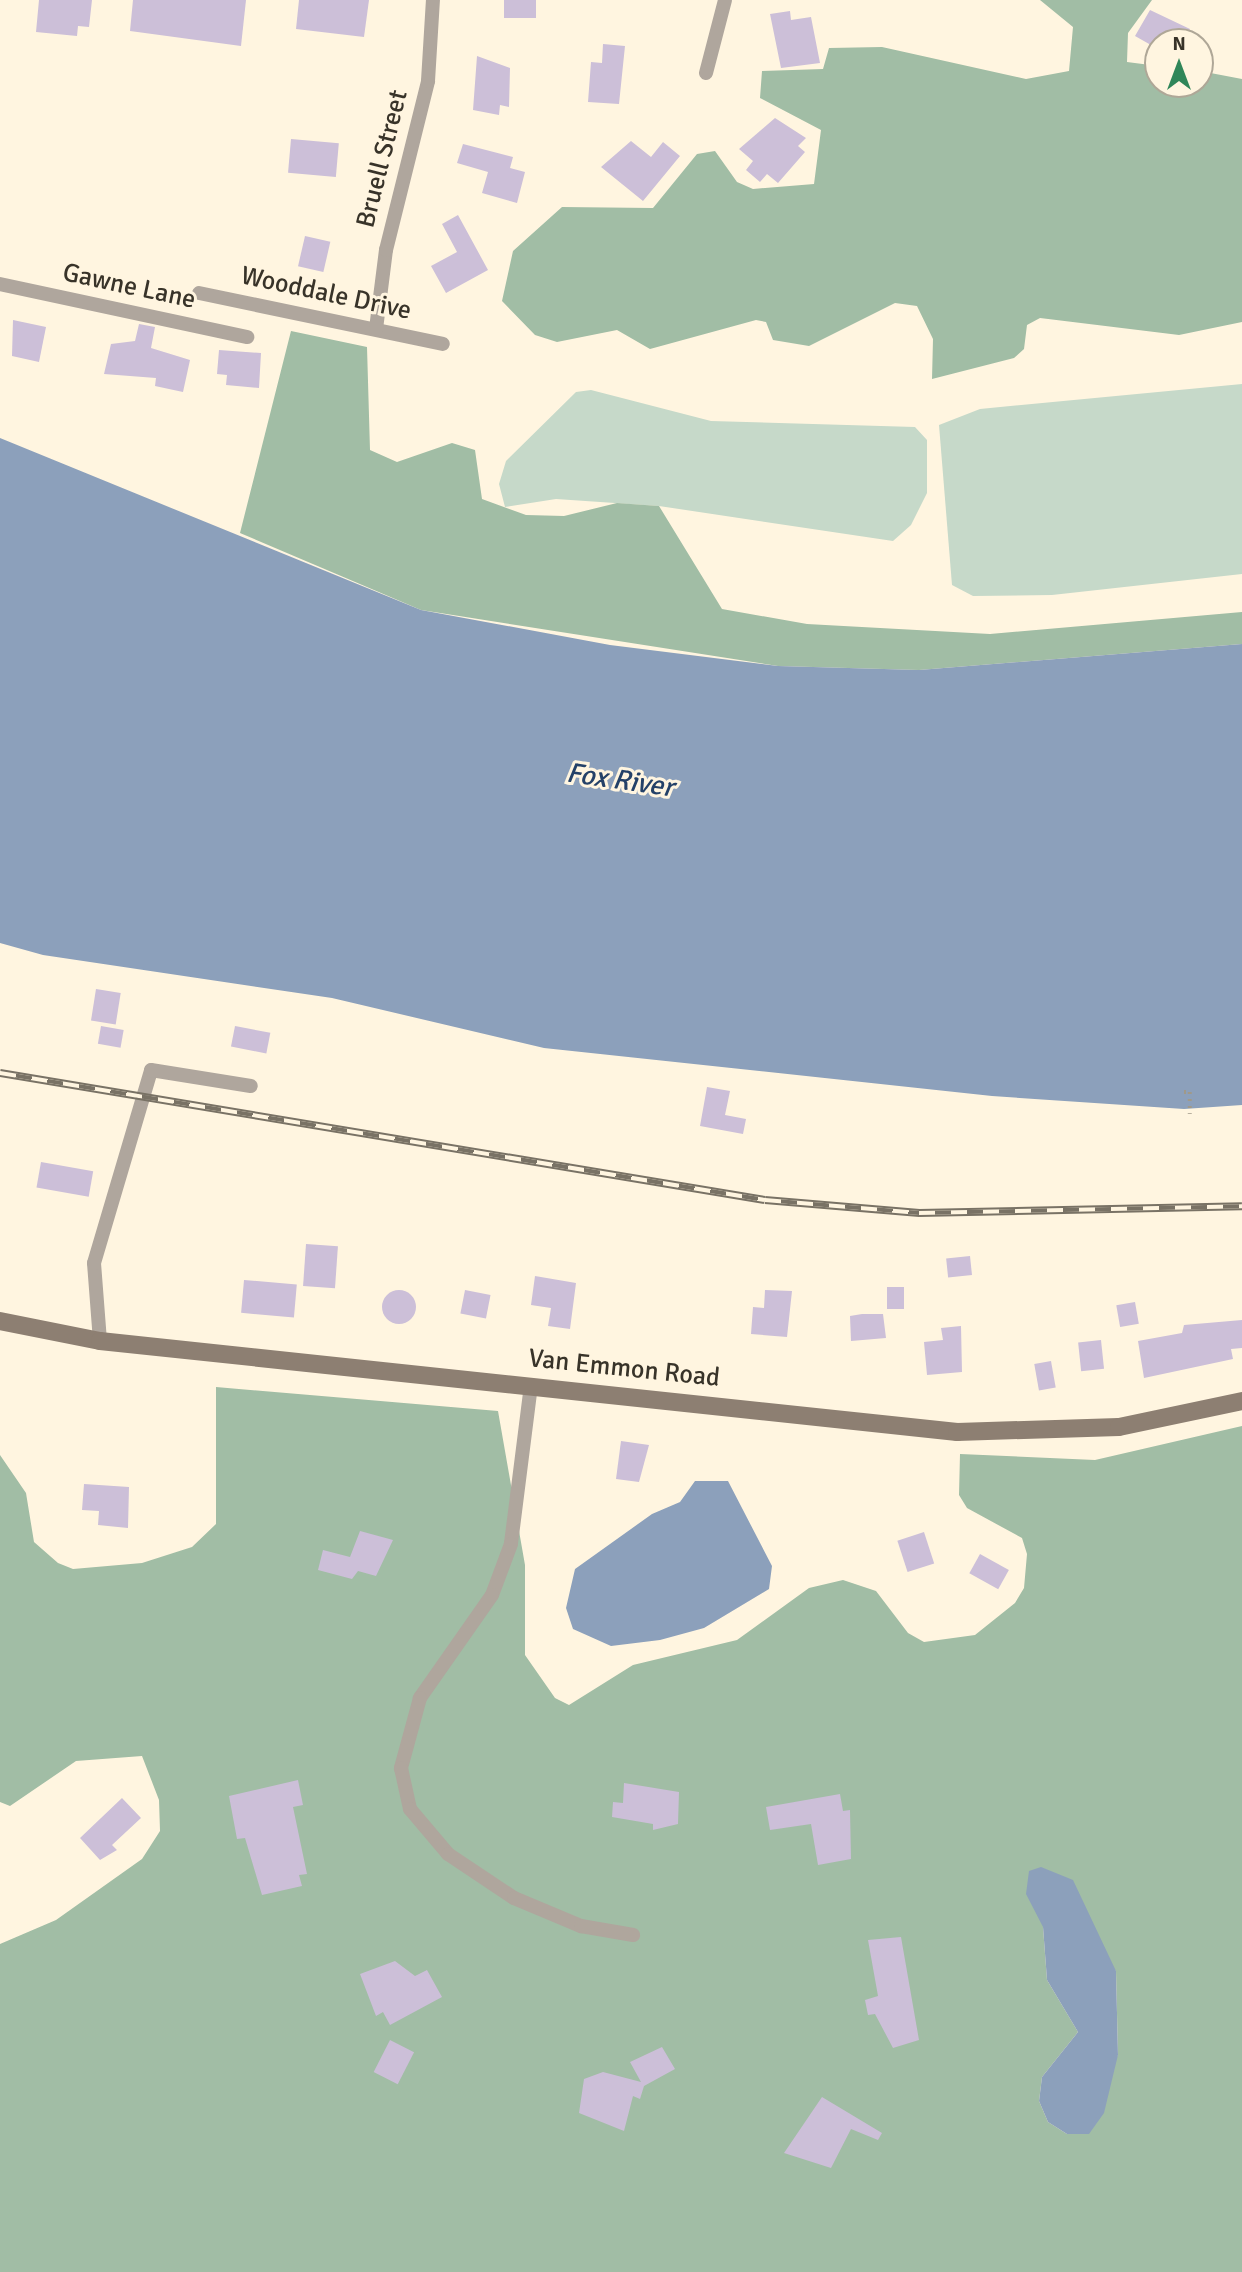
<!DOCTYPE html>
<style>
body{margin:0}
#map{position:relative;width:1242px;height:2272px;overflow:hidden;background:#fff5e0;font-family:Signika,sans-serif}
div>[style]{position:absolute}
.green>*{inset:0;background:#c6d9c9}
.forest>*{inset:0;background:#a1bda5}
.water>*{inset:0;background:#8ca0bb}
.building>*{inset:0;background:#ccbfd8;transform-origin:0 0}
.round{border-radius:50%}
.path>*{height:3.5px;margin-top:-1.75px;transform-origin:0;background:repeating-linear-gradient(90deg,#a09989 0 2px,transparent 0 7px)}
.street>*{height:14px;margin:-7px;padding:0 7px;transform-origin:7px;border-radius:7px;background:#afa69d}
.secondary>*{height:18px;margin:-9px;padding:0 9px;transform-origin:9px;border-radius:9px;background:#8d7f72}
.rail>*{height:8px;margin-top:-4px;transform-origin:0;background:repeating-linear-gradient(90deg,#fff5e0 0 16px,#797265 0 32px);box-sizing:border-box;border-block:2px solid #797265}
span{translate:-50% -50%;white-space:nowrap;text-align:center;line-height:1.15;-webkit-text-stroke:6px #fff5e0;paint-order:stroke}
.street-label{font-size:26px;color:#383329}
.water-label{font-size:28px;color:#244168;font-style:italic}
.north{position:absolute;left:1144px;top:28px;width:70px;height:70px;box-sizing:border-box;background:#fff5e0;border:2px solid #afa797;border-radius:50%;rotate:0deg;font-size:19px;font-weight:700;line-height:28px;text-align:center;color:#383329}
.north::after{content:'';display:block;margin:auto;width:24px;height:32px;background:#308659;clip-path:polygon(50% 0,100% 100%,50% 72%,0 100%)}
</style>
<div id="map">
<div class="green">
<div style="clip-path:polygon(1242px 384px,1242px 574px,1052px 595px,973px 596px,952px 585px,939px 425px,980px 409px)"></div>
<div style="clip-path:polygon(591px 390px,711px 421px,915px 427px,927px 440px,927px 493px,911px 525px,893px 541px,659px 506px,556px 499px,505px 507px,499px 484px,506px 461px,576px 392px)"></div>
</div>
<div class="forest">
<div style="clip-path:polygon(1040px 0,1152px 0,1128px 33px,1127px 62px,1158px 66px,1158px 84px,1200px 84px,1200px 71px,1242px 79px,1242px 322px,1179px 335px,1040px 318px,1027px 325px,1024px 349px,1014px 358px,932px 379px,933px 339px,917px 306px,895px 303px,809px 346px,773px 340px,766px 322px,756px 320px,650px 349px,617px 330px,557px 342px,535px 335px,502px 301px,513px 251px,562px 207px,653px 208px,697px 154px,715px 151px,737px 182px,753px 189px,814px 184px,821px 130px,760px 98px,762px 71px,823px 69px,829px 48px,882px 47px,1026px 79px,1069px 71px,1073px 27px)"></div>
<div style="clip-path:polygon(291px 331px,367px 347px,370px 450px,397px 462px,452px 443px,475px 450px,482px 499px,526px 515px,564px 516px,617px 503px,659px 506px,722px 609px,807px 624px,990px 634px,1242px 612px,1242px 644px,919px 670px,778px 666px,421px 610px,240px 533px)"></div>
<div style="clip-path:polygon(evenodd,216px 1387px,498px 1411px,525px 1565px,525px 1655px,555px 1698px,569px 1705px,633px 1665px,737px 1640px,809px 1588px,843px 1580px,876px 1591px,908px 1633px,924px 1642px,975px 1635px,1015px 1603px,1024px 1588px,1027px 1554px,1022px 1538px,967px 1508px,959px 1495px,960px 1454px,1095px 1460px,1242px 1426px,1242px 2272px,0 2272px,0 1944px,56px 1920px,142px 1859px,160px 1831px,159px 1800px,142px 1756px,76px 1761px,10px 1806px,0 1802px,0 1455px,26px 1493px,34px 1542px,58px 1563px,73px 1569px,142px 1563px,192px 1547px,216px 1524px,216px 1387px,1043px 1927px,1116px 1971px,1118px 2055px,1067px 2134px,1048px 2122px,1039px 2101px,1042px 2077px,1078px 2032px,1047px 1980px,1043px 1927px)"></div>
</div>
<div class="water">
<div style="clip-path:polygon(0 438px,421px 610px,610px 645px,778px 666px,919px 670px,1242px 644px,1242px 1105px,1184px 1109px,992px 1096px,544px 1048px,332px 998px,43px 955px,0 943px)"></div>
<div style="clip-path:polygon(695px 1481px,728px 1481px,772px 1566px,769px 1589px,704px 1628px,660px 1640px,611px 1646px,573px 1629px,566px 1608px,575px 1569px,652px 1514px,680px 1502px)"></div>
<div style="clip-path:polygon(1041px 1867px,1073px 1880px,1116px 1971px,1118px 2055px,1104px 2113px,1089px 2134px,1067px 2134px,1048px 2122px,1039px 2101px,1042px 2077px,1078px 2032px,1047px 1980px,1043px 1927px,1026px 1894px,1029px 1871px)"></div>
</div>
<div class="building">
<div style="clip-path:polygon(39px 0,92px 0,89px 27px,78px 26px,77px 36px,36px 32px)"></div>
<div style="clip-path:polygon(133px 0,246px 0,241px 46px,130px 31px)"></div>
<div style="clip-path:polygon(299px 0,369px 0,364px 37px,296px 29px)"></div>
<div style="left:504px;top:0;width:32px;height:18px"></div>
<div style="clip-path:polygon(1150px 10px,1190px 29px,1183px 42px,1158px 42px,1158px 49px,1135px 36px)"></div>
<div style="clip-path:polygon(790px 11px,791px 20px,811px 17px,820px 63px,781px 68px,770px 14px)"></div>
<div style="clip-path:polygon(603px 44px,625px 46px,619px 104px,588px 102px,591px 62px,602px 63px)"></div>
<div style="clip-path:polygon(477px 56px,510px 68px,509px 107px,500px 105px,499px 115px,473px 110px)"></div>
<div style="clip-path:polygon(775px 118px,806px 138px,798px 146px,805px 152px,778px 183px,767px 174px,760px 182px,746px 170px,753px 161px,739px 149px)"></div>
<div style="left:291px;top:139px;width:48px;height:34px;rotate:5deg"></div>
<div style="clip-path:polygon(631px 141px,651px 157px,663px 142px,680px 156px,643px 201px,601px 167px)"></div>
<div style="clip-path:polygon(463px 144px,513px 157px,510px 168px,525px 172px,517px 203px,482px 193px,488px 172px,457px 163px)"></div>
<div style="clip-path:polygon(458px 215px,488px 270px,446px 293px,431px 266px,457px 252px,442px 224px)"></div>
<div style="left:305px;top:236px;width:26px;height:31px;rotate:13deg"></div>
<div style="clip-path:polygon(13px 320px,46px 327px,39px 362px,12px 356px)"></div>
<div style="clip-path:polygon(139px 324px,155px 327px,151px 348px,190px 360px,183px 392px,155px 386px,156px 378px,104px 374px,111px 344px,135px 341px)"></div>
<div style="clip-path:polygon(219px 350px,261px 353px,259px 388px,226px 385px,227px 375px,217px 374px)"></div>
<div style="left:96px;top:989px;width:25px;height:32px;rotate:9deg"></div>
<div style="left:101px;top:1026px;width:23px;height:18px;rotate:10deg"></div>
<div style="left:235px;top:1026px;width:36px;height:21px;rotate:11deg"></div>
<div style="clip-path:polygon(707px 1087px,730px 1091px,725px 1115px,746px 1119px,743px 1134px,700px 1126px)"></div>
<div style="left:41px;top:1162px;width:53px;height:26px;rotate:10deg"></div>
<div style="left:306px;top:1244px;width:32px;height:42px;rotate:4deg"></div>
<div style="left:970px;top:1256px;width:19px;height:24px;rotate:84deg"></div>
<div style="clip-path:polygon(535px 1276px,576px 1283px,570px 1329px,548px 1326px,551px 1308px,531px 1305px)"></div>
<div style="left:244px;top:1280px;width:53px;height:33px;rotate:5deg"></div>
<div style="left:887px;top:1287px;width:17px;height:22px"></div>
<div style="left:465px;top:1290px;width:26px;height:24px;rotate:11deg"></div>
<div style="clip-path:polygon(765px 1290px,792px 1291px,787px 1337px,751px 1334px,753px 1307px,764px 1308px)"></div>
<div class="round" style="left:382px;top:1290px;width:34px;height:34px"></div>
<div style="left:1135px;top:1302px;width:22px;height:19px;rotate:80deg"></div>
<div style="clip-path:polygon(862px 1314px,883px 1314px,886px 1338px,851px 1341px,850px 1316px)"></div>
<div style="clip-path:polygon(1242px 1320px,1242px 1348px,1231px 1349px,1233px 1359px,1144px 1378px,1138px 1341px,1182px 1333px,1184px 1325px)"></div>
<div style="clip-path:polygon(961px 1326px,962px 1372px,927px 1375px,924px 1342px,943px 1340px,941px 1328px)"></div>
<div style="left:1101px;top:1340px;width:29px;height:23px;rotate:84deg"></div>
<div style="left:1051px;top:1361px;width:27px;height:17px;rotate:80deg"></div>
<div style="clip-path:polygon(621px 1441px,649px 1445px,639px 1482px,616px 1479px)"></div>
<div style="clip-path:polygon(84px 1484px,129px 1487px,128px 1528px,98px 1525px,99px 1511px,82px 1510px)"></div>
<div style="clip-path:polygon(360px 1531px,393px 1540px,376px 1576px,358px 1571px,352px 1579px,318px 1570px,323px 1550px,350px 1557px)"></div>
<div style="left:924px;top:1532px;width:33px;height:28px;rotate:72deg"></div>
<div style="left:980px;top:1554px;width:33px;height:22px;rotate:29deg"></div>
<div style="clip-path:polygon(298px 1780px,303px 1805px,293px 1807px,307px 1874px,299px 1875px,302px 1886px,262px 1895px,245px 1838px,237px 1839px,229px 1796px)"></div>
<div style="clip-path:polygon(624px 1783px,679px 1792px,678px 1824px,653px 1830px,653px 1824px,612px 1817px,613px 1802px,623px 1803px)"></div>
<div style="clip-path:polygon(840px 1794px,843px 1811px,850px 1810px,851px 1859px,818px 1865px,811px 1824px,770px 1830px,766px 1807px)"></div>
<div style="clip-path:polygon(122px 1798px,141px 1818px,112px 1845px,117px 1850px,100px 1860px,80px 1838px)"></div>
<div style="clip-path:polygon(901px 1937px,919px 2040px,893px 2048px,875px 2014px,868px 2015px,865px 2000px,878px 1996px,868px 1940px)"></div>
<div style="clip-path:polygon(395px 1961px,415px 1976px,427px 1970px,442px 1997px,390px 2025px,383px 2012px,376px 2016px,360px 1974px)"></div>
<div style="left:390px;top:2040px;width:27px;height:36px;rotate:27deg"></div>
<div style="clip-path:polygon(662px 2047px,675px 2069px,644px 2086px,640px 2099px,633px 2096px,624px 2131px,579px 2113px,584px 2079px,603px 2072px,641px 2082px,630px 2062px)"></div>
<div style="clip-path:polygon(822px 2097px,882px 2133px,878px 2140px,851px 2129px,831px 2168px,784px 2153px)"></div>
</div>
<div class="path">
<div style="left:1184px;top:1092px;width:6px"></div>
<div style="left:1190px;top:1092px;width:22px;rotate:90deg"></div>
</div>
<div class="street">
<div style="left:706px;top:73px;width:75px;rotate:-75.4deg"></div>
<div style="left:0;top:284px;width:253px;rotate:12.1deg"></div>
<div style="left:199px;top:293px;width:249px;rotate:11.8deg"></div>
<div style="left:376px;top:329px;width:80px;rotate:-82.8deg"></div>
<div style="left:386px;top:250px;width:174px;rotate:-76deg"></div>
<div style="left:428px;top:81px;width:81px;rotate:-86.5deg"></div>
<div style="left:100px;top:1341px;width:78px;rotate:-94.4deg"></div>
<div style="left:94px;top:1263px;width:201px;rotate:-73.5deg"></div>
<div style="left:151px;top:1070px;width:101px;rotate:9.1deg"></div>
<div style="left:531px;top:1385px;width:160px;rotate:97.2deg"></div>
<div style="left:511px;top:1544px;width:54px;rotate:110.4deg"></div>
<div style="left:492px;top:1595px;width:126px;rotate:125deg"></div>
<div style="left:420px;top:1698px;width:73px;rotate:105.2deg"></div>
<div style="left:401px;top:1768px;width:42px;rotate:77.6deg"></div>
<div style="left:410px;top:1809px;width:59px;rotate:49.8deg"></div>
<div style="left:448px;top:1854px;width:79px;rotate:33.7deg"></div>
<div style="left:514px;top:1898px;width:73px;rotate:22.7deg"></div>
<div style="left:581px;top:1926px;width:53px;rotate:9.8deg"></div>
</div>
<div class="secondary">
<div style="left:0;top:1321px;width:102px;rotate:11.3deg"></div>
<div style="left:100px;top:1341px;width:862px;rotate:6.06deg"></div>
<div style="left:957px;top:1432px;width:162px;rotate:-1.8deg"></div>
<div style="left:1119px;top:1427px;width:126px;rotate:-11.9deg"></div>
</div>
<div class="rail">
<div style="left:0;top:1073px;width:775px;rotate:9.43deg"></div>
<div style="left:765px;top:1200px;width:155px;rotate:4.8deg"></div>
<div style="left:919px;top:1213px;width:323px;rotate:-1.2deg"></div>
</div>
<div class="street-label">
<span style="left:383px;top:159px;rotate:-76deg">Bruell Street</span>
<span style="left:129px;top:287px;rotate:12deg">Gawne Lane</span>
<span style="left:326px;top:294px;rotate:12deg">Wooddale Drive</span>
<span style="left:624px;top:1369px;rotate:6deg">Van Emmon Road</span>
</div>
<div class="water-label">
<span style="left:620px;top:780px;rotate:8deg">Fox River</span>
</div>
<div class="north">N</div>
</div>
